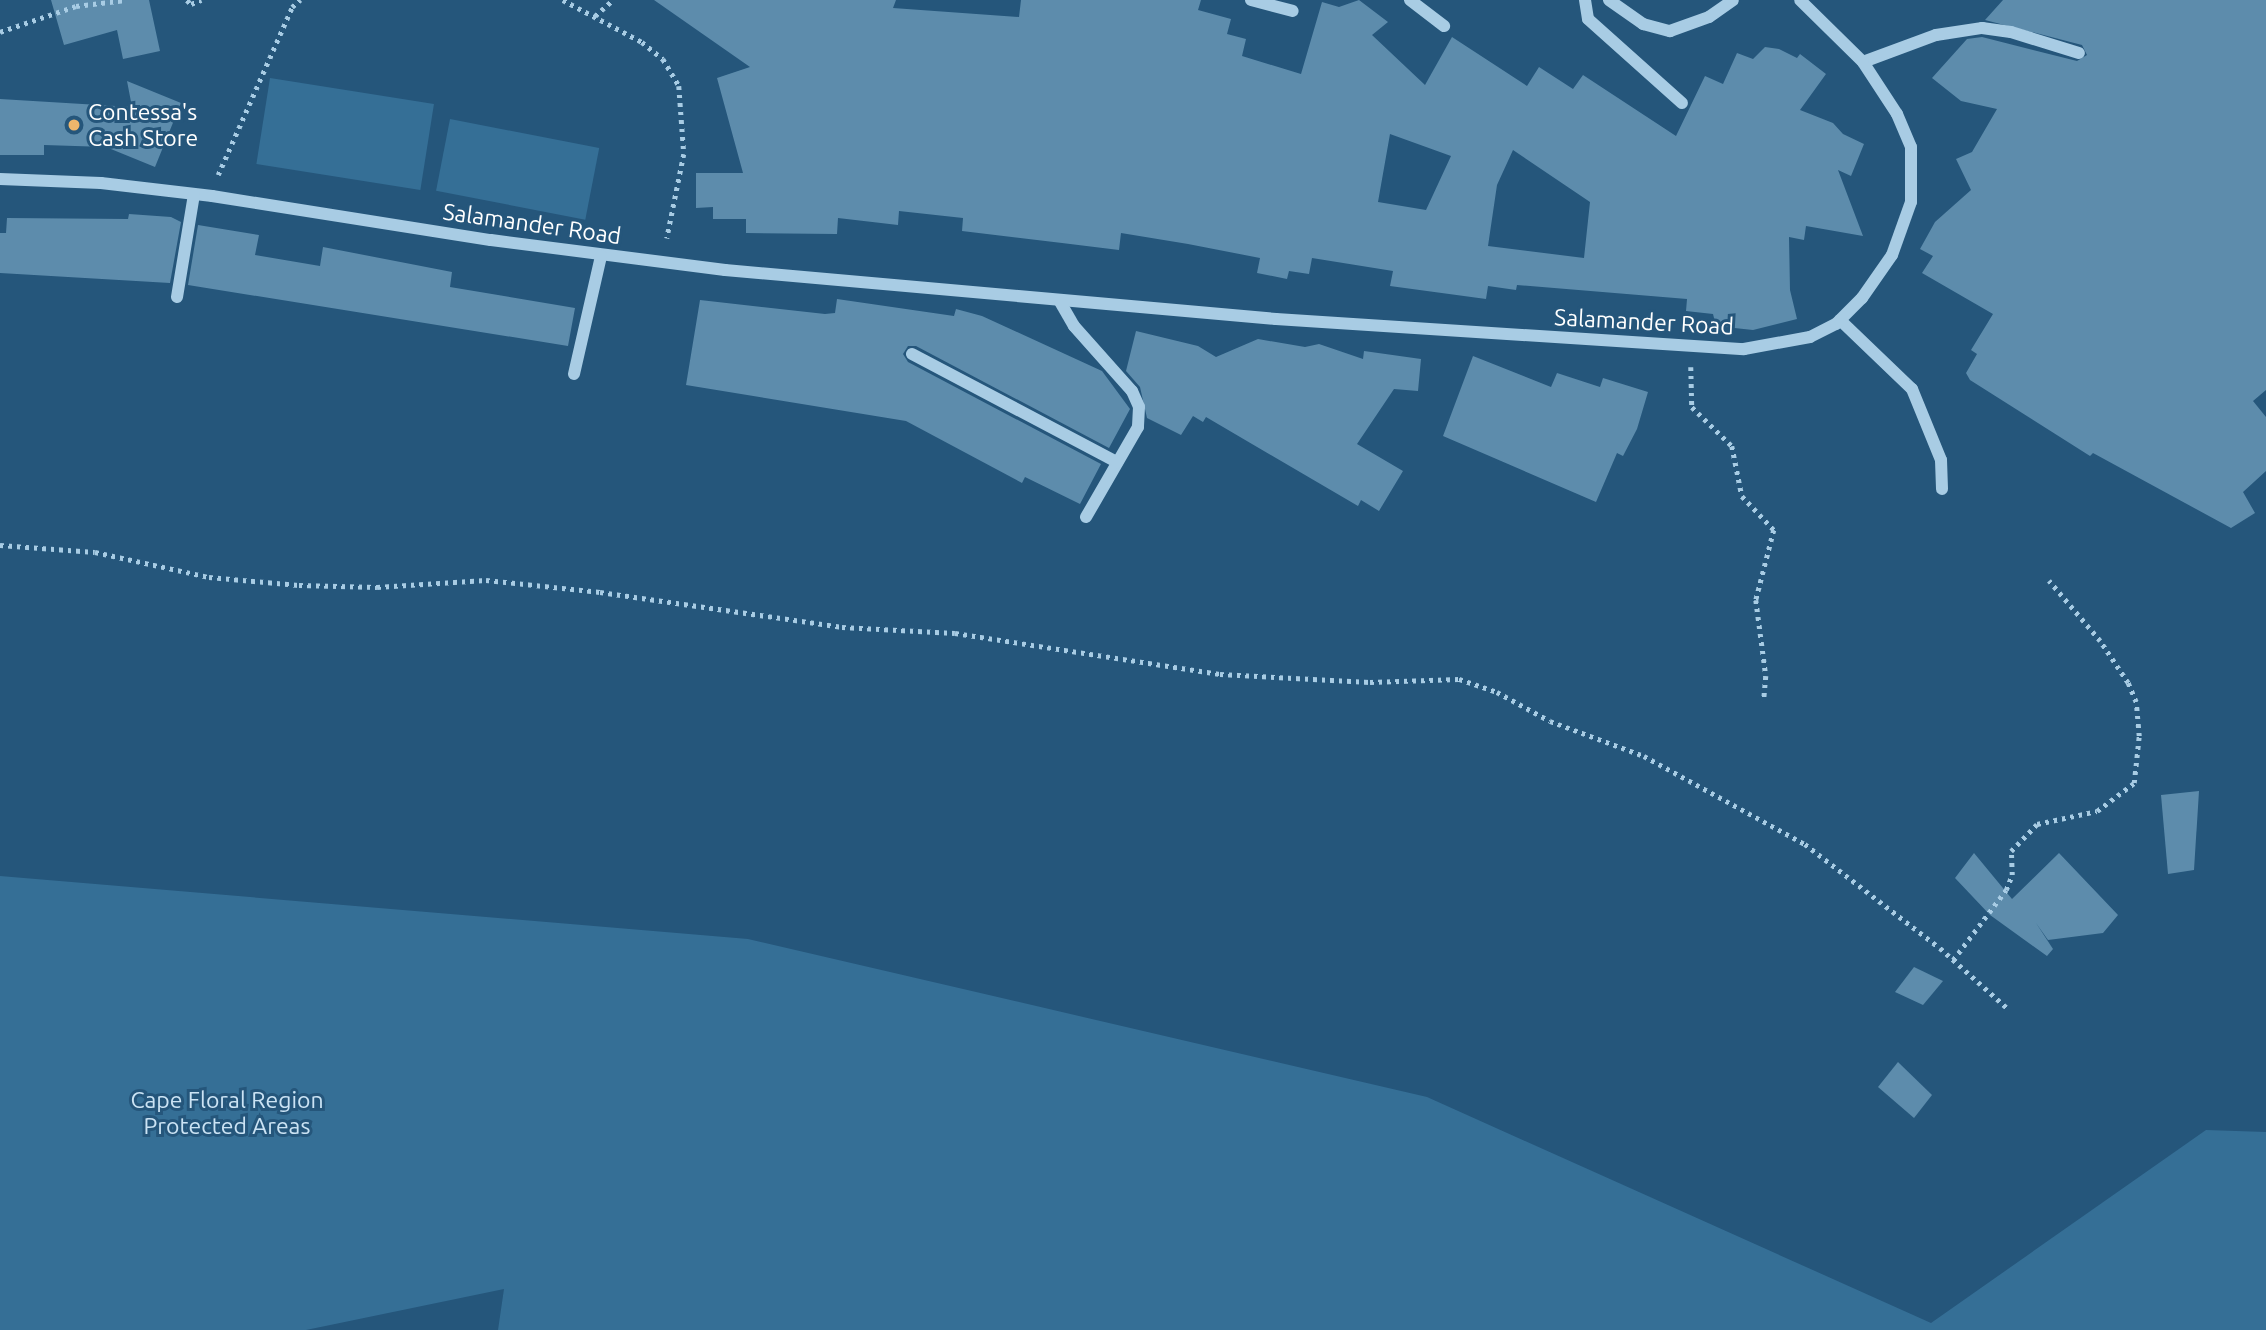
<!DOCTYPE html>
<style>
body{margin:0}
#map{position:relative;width:2266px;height:1330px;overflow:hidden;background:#25567b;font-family:Ubuntu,sans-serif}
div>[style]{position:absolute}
.green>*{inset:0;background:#356f96;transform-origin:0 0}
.building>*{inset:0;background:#5d8cac}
.path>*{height:4.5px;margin-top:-2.25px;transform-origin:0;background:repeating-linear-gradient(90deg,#a8cce4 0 3.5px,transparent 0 8.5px)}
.minor>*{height:12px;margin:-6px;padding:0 6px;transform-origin:6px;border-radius:6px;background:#a8cce4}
.dots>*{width:19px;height:19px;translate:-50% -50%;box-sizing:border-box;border:4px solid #25567b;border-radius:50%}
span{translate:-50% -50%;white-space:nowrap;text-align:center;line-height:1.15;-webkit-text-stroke:6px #25567b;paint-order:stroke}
.poi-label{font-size:23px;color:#fff}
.left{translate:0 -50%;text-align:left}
.street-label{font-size:23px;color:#fff}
.park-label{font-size:23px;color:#cbe3f4}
</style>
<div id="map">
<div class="green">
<div style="left:270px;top:78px;width:166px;height:87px;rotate:9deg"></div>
<div style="left:450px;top:119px;width:152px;height:73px;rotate:11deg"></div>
<div style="clip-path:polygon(0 876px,748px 939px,1427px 1097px,1931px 1323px,2206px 1130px,2266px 1132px,2266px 1330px,498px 1330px,504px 1289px,306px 1330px,0 1330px)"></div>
</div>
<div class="building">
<div style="clip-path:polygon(51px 0,149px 0,160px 51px,123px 59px,117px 30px,64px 45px)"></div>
<div style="clip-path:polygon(evenodd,654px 0,896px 0,893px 8px,1019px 17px,1021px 0,1201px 0,1198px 10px,1231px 19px,1227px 34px,1246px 39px,1242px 56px,1301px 74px,1322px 2px,1339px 7px,1359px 0,1388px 22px,1372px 35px,1425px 85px,1452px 37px,1527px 86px,1539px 67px,1573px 89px,1583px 75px,1676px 136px,1705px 76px,1723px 84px,1737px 53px,1753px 59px,1765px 47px,1779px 49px,1797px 58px,1800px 54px,1826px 74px,1800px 110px,1833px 123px,1843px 134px,1864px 144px,1851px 176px,1838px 170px,1863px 236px,1806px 226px,1804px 240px,1789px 237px,1790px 290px,1797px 319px,1753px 330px,1716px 326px,1713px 314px,1686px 311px,1687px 299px,1517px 285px,1516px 290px,1488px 286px,1486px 299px,1390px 286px,1393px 271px,1312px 258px,1309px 274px,1289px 271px,1287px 279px,1257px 273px,1260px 258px,1188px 244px,1121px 233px,1119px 250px,1062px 243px,962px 231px,963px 218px,899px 211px,898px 225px,838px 218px,837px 234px,746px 233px,746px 219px,713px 219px,713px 207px,696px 208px,696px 173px,743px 173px,717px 78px,750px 67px,654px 0,1390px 134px,1451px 156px,1426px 210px,1378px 202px,1390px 134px,654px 0,1513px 150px,1590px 202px,1584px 258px,1488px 246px,1497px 185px,1513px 150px)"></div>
<div style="clip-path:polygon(2003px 0,2266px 0,2266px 390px,2253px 401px,2266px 417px,2266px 471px,2243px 492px,2255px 513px,2231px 528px,2093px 453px,2090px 456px,1970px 380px,1966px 373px,1977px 354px,1971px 350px,1993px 314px,1922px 273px,1933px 256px,1920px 249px,1935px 222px,1971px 190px,1956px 159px,1972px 152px,1997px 109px,1961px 101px,1932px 78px,1967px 39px,1982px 37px,2077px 61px,2087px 55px,2082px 45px,1985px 20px)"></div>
<div style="clip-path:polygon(127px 81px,181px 103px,155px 167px,106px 147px,44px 145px,44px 155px,0 155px,0 99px,132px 107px)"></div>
<div style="clip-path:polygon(129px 214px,171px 217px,181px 222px,170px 283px,0 273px,0 233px,6px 233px,7px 218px,128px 219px)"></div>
<div style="clip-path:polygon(198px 225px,259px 235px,255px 255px,320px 266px,323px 247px,452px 272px,450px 287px,575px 308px,568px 346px,188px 285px)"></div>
<div style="clip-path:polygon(837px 299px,954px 316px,956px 309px,982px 316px,1102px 371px,1130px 409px,1109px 448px,916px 346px,908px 346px,903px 354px,908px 362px,1101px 464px,1080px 504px,1025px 477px,1022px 483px,906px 421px,686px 385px,700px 300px,825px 314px,835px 313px)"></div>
<div style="clip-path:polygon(1136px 331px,1198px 346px,1216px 357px,1258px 339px,1305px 347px,1319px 344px,1363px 359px,1364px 351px,1421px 359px,1418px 391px,1394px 389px,1357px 444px,1403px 471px,1379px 511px,1361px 500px,1358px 506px,1206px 417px,1203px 422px,1193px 416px,1181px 435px,1147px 418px,1140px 387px,1126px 371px)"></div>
<div style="clip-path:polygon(1473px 356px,1551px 387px,1557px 373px,1600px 387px,1603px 378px,1648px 392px,1637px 429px,1623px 456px,1617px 453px,1596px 502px,1443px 436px)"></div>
<div style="clip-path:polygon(2199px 791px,2194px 870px,2168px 874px,2161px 795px)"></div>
<div style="clip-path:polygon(1974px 853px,2012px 899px,2059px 853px,2118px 915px,2103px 933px,2048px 940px,2036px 923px,2053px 949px,2047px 956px,1990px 915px,1955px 878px)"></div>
<div style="clip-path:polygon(1914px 967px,1943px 981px,1923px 1005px,1895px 992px)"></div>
<div style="clip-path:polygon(1898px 1062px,1932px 1095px,1914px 1118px,1878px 1087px)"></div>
</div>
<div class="path">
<div style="left:187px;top:0;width:6px;rotate:45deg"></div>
<div style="left:191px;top:4px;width:11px;rotate:-22deg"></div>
<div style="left:563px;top:0;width:89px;rotate:28deg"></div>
<div style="left:642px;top:42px;width:27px;rotate:39deg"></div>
<div style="left:663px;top:59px;width:31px;rotate:59deg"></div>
<div style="left:679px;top:86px;width:68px;rotate:85.8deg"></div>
<div style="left:684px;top:154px;width:86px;rotate:101.4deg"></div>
<div style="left:595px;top:16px;width:24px;rotate:-42deg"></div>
<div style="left:0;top:32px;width:80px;rotate:-18.9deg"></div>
<div style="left:76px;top:6px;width:50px;rotate:-6.8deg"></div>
<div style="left:218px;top:175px;width:184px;rotate:-66.2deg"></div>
<div style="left:292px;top:7px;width:11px;rotate:-41deg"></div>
<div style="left:1691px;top:367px;width:40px;rotate:88.6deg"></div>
<div style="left:1692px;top:407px;width:56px;rotate:44.3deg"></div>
<div style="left:1732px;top:446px;width:51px;rotate:78.7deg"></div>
<div style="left:1742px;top:496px;width:47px;rotate:46.7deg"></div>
<div style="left:1774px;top:530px;width:72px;rotate:104.4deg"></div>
<div style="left:1756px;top:600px;width:77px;rotate:82.5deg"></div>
<div style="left:1766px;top:676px;width:25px;rotate:95deg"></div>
<div style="left:0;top:545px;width:95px;rotate:4.2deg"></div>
<div style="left:95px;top:552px;width:117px;rotate:12.4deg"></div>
<div style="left:209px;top:577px;width:90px;rotate:5.1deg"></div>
<div style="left:299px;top:585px;width:78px;rotate:1.5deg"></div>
<div style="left:377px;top:587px;width:109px;rotate:-3.7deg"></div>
<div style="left:486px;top:580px;width:115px;rotate:6deg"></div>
<div style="left:600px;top:592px;width:245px;rotate:8.2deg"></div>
<div style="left:842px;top:627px;width:113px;rotate:3deg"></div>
<div style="left:955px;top:633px;width:268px;rotate:8.8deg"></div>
<div style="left:1220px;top:674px;width:150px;rotate:3.1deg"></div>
<div style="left:1370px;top:682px;width:89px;rotate:-1.9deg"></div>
<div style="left:1459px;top:679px;width:40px;rotate:18.9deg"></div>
<div style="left:1497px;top:692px;width:60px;rotate:28.7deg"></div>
<div style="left:1550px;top:721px;width:100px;rotate:20.4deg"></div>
<div style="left:1644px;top:756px;width:183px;rotate:28.7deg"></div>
<div style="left:1805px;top:844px;width:170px;rotate:37.6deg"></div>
<div style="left:1940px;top:948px;width:90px;rotate:41.8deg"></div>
<div style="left:1953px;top:960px;width:88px;rotate:-52.9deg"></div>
<div style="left:2006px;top:890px;width:16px;rotate:-68deg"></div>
<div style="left:2012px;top:875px;width:24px;rotate:-92deg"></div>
<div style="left:2011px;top:851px;width:37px;rotate:-46deg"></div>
<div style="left:2037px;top:824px;width:61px;rotate:-12.2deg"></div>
<div style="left:2097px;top:811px;width:46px;rotate:-37.1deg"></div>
<div style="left:2134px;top:783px;width:47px;rotate:-83.9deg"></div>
<div style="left:2139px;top:736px;width:34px;rotate:-95deg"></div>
<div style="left:2136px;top:702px;width:21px;rotate:-113deg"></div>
<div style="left:2128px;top:683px;width:50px;rotate:-123.7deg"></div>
<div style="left:2100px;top:641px;width:79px;rotate:-130.4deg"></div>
</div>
<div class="minor">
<div style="left:1251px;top:0;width:43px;rotate:14.7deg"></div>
<div style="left:1410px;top:0;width:43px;rotate:37.4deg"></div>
<div style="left:1585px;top:0;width:19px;rotate:81deg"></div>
<div style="left:1588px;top:19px;width:126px;rotate:41.8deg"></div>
<div style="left:1609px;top:0;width:42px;rotate:35.2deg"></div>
<div style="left:1643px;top:24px;width:28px;rotate:15deg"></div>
<div style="left:1670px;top:31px;width:41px;rotate:-19.7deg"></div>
<div style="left:1709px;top:17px;width:29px;rotate:-35deg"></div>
<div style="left:1863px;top:62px;width:78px;rotate:-20.3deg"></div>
<div style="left:1936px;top:35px;width:47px;rotate:-8.7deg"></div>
<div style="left:1982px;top:28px;width:29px;rotate:8deg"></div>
<div style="left:2011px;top:32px;width:71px;rotate:17.2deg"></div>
<div style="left:0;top:179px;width:101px;rotate:2.3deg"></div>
<div style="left:101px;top:183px;width:112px;rotate:6.7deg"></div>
<div style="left:212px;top:196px;width:282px;rotate:9deg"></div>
<div style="left:491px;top:240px;width:236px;rotate:7.3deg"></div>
<div style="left:725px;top:270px;width:553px;rotate:5.08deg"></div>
<div style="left:1276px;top:319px;width:469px;rotate:3.7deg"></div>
<div style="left:1744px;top:349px;width:67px;rotate:-10.3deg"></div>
<div style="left:1810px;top:337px;width:29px;rotate:-27deg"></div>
<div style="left:1836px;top:324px;width:37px;rotate:-45deg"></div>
<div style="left:1862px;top:298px;width:52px;rotate:-55.1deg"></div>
<div style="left:1892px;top:255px;width:56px;rotate:-70.3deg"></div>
<div style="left:1911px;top:202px;width:55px;rotate:-90deg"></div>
<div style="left:1911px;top:147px;width:36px;rotate:-113deg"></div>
<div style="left:1897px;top:114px;width:62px;rotate:-123.2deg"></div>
<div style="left:1863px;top:62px;width:88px;rotate:-135.5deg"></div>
<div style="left:177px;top:297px;width:104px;rotate:-80.6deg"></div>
<div style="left:1059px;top:300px;width:30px;rotate:60deg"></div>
<div style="left:1074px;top:326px;width:87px;rotate:48.3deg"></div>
<div style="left:1132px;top:391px;width:17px;rotate:66deg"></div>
<div style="left:1139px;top:407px;width:20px;rotate:93deg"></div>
<div style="left:1138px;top:427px;width:104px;rotate:120deg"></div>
<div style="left:1840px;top:320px;width:100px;rotate:43.8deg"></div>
<div style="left:1912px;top:389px;width:77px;rotate:67.8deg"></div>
<div style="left:1941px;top:460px;width:29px;rotate:88deg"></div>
<div style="left:912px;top:354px;width:232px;rotate:27.8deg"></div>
<div style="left:574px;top:374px;width:121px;rotate:-77.1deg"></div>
</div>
<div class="dots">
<div style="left:74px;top:125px;background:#eeb66c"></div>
</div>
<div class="poi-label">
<span class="left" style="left:88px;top:125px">Contessa's<br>Cash Store</span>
</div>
<div class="street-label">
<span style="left:532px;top:224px;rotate:8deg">Salamander Road</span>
<span style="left:1644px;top:322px;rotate:3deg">Salamander Road</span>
</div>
<div class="park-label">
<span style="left:227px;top:1113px">Cape Floral Region<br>Protected Areas</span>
</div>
</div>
